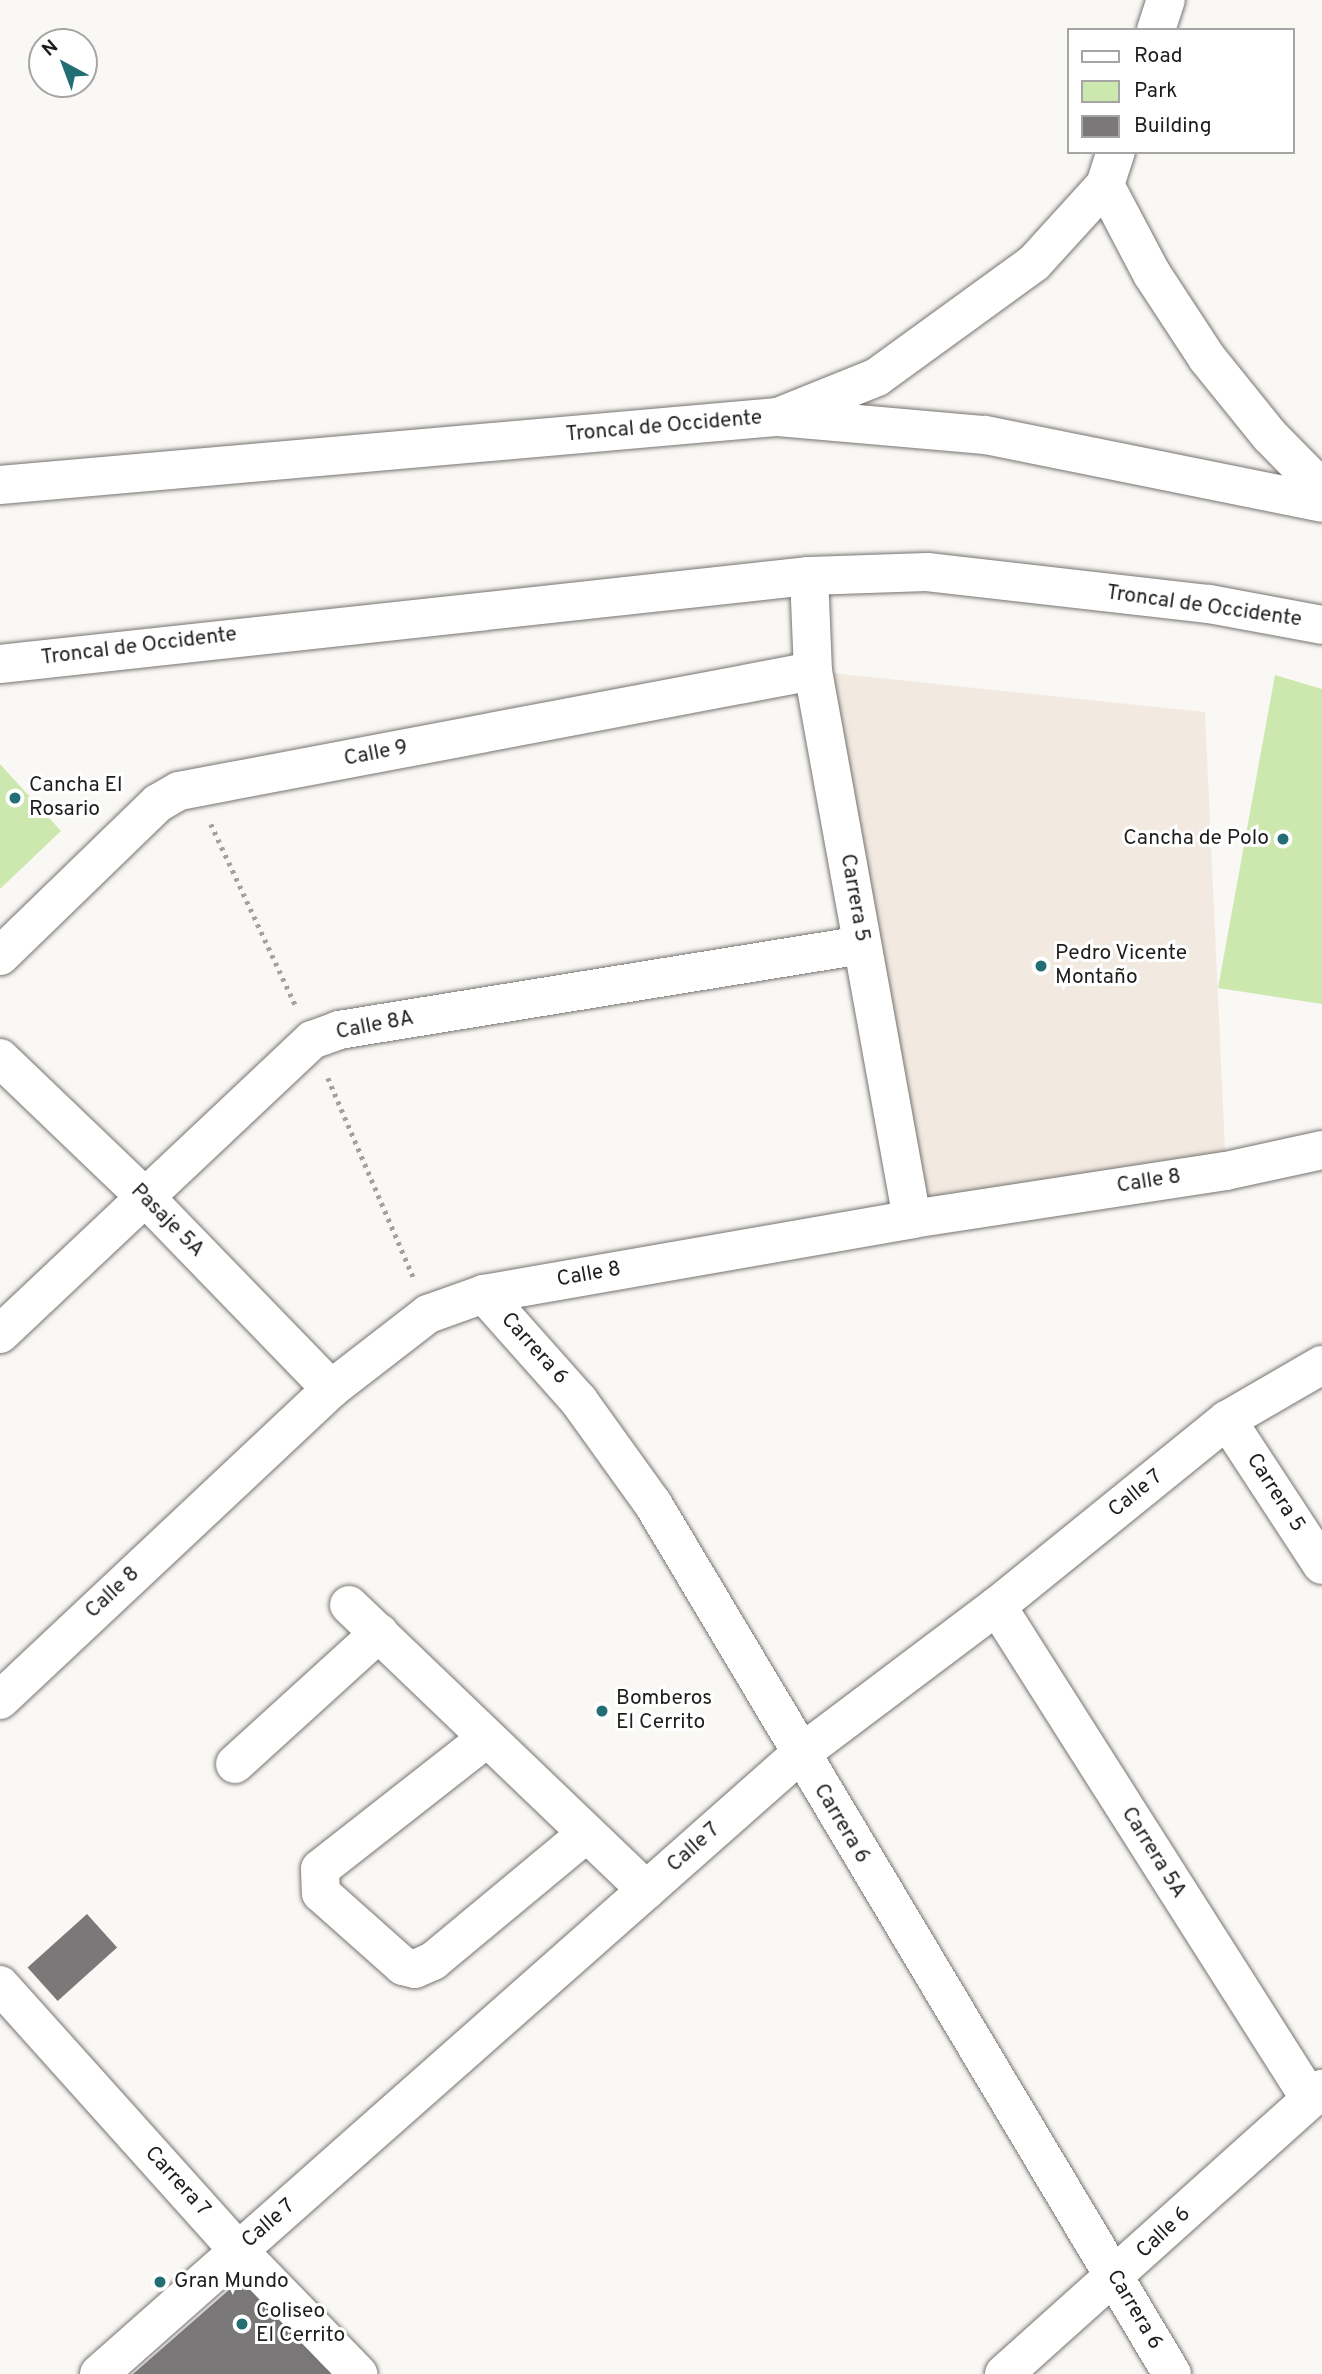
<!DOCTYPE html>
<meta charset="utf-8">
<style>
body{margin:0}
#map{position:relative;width:1322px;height:2374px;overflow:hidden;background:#faf8f5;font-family:Overpass,sans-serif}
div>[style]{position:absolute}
.built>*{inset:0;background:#f2eae1}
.green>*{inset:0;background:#cce8ae}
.building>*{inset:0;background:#7b787a;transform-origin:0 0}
.path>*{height:4.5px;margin-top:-2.25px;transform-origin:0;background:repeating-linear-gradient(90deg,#a3a29f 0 3.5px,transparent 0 8.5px)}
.roads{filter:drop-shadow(0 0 2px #767471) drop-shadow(0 0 2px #767471)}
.minor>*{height:38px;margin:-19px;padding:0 19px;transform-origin:19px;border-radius:19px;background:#fff}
.highway>*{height:38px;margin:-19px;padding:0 19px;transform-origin:19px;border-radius:19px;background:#fff}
.dots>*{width:19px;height:19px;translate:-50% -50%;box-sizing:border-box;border:4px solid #fff;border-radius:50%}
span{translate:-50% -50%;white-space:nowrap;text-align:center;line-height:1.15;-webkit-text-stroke:6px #fff;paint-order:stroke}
.street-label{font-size:21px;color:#1f1e1d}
.poi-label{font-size:21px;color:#1f1e1d}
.left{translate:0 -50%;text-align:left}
.right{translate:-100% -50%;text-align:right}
.legend{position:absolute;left:1067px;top:28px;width:228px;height:126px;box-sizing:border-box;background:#fff;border:2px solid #a5a5a5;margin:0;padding:9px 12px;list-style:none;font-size:21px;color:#1f1e1d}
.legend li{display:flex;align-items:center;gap:14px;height:35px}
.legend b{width:35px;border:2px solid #a5a5a5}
.north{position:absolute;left:28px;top:28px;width:70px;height:70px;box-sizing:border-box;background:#fff;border:2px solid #a5a5a5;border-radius:50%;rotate:319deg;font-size:19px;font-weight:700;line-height:28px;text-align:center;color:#1f1e1d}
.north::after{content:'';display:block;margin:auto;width:24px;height:32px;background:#236e74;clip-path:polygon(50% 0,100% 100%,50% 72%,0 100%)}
</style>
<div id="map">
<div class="built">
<div style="clip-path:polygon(813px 671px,1205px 712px,1226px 1171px,912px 1219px)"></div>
</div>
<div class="green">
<div style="clip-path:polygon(1275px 675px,1322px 689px,1322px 1004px,1218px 988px)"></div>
<div style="clip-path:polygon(0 764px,61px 831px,0 889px)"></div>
</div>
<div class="building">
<div style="left:87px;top:1914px;width:45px;height:80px;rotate:48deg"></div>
<div style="clip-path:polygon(247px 2274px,343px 2374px,133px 2374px)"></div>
</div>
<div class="path">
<div style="left:211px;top:824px;width:201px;rotate:65deg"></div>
<div style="left:328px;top:1078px;width:219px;rotate:66.8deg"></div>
</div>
<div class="roads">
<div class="minor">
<div style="left:809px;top:576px;width:95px;rotate:87.6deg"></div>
<div style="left:813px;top:671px;width:557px;rotate:79.76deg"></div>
<div style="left:0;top:956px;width:220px;rotate:-44.1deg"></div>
<div style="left:158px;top:803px;width:24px;rotate:-30deg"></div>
<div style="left:179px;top:791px;width:645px;rotate:-10.72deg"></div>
<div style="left:0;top:1058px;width:199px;rotate:43.8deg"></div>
<div style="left:144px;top:1196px;width:269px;rotate:45.9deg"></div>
<div style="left:484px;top:1294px;width:143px;rotate:48.4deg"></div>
<div style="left:579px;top:1401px;width:127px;rotate:54.3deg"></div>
<div style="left:653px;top:1504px;width:1013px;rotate:59.18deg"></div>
<div style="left:0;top:1334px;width:429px;rotate:-43.3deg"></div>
<div style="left:312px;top:1040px;width:29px;rotate:-20deg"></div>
<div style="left:339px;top:1030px;width:530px;rotate:-9.23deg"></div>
<div style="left:1227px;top:1420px;width:173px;rotate:56.8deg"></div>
<div style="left:349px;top:1605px;width:412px;rotate:43.8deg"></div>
<div style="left:997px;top:1606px;width:584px;rotate:57.59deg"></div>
<div style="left:0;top:1700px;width:454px;rotate:-43.2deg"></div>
<div style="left:331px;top:1389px;width:123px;rotate:-37.7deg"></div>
<div style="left:428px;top:1314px;width:59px;rotate:-19.7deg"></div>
<div style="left:484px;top:1294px;width:435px;rotate:-9.9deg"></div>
<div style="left:912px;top:1219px;width:318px;rotate:-8.7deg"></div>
<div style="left:1226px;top:1171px;width:98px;rotate:-12.3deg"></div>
<div style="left:487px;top:1738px;width:212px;rotate:141.9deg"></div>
<div style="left:320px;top:1869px;width:24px;rotate:88deg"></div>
<div style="left:321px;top:1893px;width:110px;rotate:41.7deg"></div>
<div style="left:403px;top:1966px;width:12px;rotate:14deg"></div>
<div style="left:415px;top:1969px;width:20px;rotate:-24deg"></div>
<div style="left:433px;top:1961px;width:200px;rotate:-39.7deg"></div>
<div style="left:235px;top:1764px;width:195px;rotate:-42.3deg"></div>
<div style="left:0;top:1985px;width:356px;rotate:48.1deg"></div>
<div style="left:238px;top:2250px;width:173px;rotate:45.9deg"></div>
<div style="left:99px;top:2374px;width:934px;rotate:-41.49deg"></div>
<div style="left:799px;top:1755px;width:248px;rotate:-37deg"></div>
<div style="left:997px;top:1606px;width:296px;rotate:-39deg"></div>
<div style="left:1227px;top:1420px;width:110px;rotate:-30.1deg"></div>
<div style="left:1004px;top:2374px;width:427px;rotate:-41.9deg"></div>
</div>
<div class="highway">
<div style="left:1156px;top:30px;width:32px;rotate:-72deg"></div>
<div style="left:1105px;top:185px;width:101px;rotate:62.2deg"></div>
<div style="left:1152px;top:274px;width:100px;rotate:56.8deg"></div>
<div style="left:1207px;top:358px;width:100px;rotate:51.1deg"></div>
<div style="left:1270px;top:436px;width:74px;rotate:45.5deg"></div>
<div style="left:783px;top:415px;width:101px;rotate:-22deg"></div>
<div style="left:877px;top:377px;width:194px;rotate:-36deg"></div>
<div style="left:1034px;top:263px;width:105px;rotate:-47.7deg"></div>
<div style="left:1105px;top:185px;width:35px;rotate:-72deg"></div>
<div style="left:0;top:485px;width:781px;rotate:-5deg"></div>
<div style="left:778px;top:417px;width:208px;rotate:5deg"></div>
<div style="left:985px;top:435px;width:344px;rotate:11.4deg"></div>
<div style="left:0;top:664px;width:814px;rotate:-6.21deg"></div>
<div style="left:809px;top:576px;width:118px;rotate:-1.9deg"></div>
<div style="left:927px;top:572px;width:284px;rotate:6.5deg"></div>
<div style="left:1209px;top:604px;width:115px;rotate:10.5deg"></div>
</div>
</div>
<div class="dots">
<div style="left:15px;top:798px;background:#236e74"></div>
<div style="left:1283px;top:839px;background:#236e74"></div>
<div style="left:1041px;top:966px;background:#236e74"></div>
<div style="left:602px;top:1711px;background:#236e74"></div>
<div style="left:160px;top:2282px;background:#236e74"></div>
<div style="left:242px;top:2324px;background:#236e74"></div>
</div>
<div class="street-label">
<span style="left:664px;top:427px;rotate:-5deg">Troncal de Occidente</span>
<span style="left:1204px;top:607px;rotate:8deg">Troncal de Occidente</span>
<span style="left:139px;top:647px;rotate:-7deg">Troncal de Occidente</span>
<span style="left:376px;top:754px;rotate:-11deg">Calle 9</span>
<span style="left:854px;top:898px;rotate:80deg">Carrera 5</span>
<span style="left:375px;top:1026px;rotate:-11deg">Calle 8A</span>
<span style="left:1149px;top:1182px;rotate:-9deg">Calle 8</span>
<span style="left:167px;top:1221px;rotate:45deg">Pasaje 5A</span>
<span style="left:589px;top:1275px;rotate:-10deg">Calle 8</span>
<span style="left:534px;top:1349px;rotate:48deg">Carrera 6</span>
<span style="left:1275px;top:1493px;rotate:57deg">Carrera 5</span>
<span style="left:1136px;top:1494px;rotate:-39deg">Calle 7</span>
<span style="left:113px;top:1593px;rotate:-43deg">Calle 8</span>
<span style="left:841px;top:1824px;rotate:59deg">Carrera 6</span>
<span style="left:694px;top:1848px;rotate:-42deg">Calle 7</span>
<span style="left:1153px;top:1853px;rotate:58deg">Carrera 5A</span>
<span style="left:177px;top:2182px;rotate:48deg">Carrera 7</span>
<span style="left:269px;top:2224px;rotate:-41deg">Calle 7</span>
<span style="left:1164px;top:2233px;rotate:-43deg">Calle 6</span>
<span style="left:1134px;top:2310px;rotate:59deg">Carrera 6</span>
</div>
<div class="poi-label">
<span class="left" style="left:29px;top:798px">Cancha El<br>Rosario</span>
<span class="right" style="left:1269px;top:839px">Cancha de Polo</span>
<span class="left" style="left:1055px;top:966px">Pedro Vicente<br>Montaño</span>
<span class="left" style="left:616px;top:1711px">Bomberos<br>El Cerrito</span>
<span class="left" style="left:174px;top:2282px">Gran Mundo</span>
<span class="left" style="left:256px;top:2324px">Coliseo<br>El Cerrito</span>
</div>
<ul class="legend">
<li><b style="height:9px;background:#fff"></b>Road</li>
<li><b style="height:19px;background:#cce8ae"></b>Park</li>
<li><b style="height:19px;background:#7b787a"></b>Building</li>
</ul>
<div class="north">N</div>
</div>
